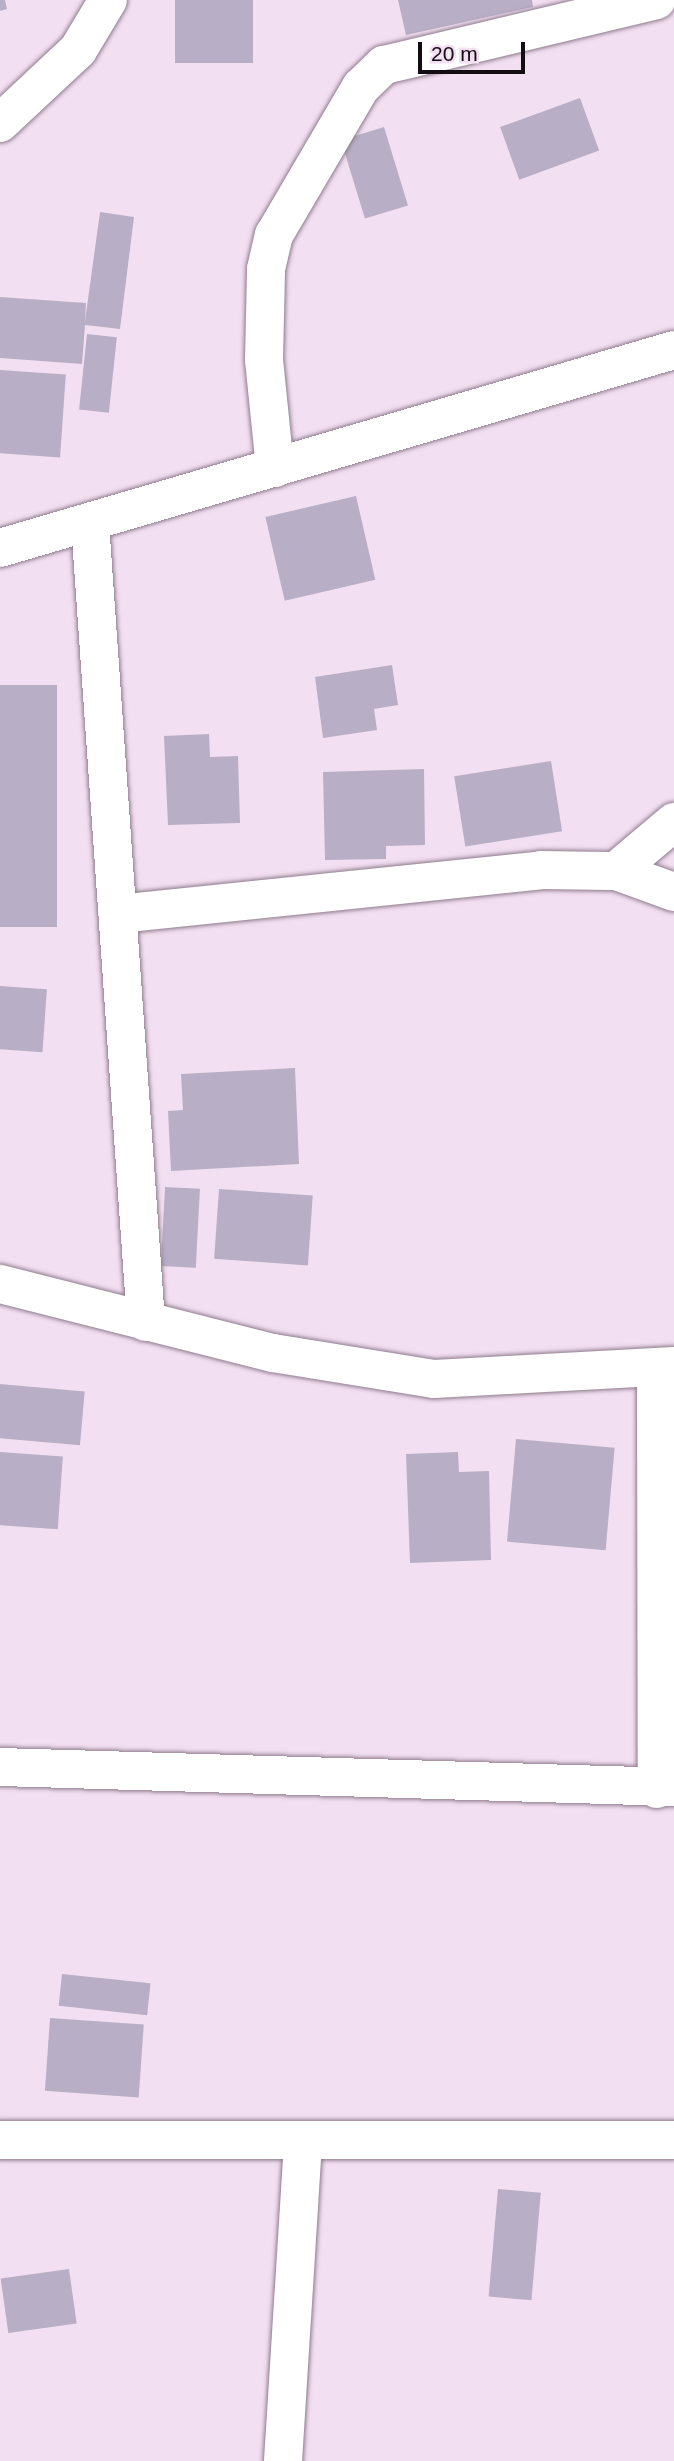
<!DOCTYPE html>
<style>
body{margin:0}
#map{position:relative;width:674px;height:2461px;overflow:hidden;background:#f3dff2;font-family:Helvetica,sans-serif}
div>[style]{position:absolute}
.building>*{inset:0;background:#b8afc6;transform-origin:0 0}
.roads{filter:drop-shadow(0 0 2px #8e7c8d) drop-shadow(0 0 2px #8e7c8d)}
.street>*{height:38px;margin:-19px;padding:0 19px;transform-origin:19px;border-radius:19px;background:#fff}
span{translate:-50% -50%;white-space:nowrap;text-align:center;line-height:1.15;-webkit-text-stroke:7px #f3dff2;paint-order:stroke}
.scale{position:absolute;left:418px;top:42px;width:107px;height:32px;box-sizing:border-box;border:4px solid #130c13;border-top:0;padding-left:9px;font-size:21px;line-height:24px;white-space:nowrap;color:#130c13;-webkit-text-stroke:5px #f3dff2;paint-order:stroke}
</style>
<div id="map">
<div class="building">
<div style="clip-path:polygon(0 0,5px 0,7px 9px,0 11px)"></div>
<div style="left:175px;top:0;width:78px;height:63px"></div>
<div style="clip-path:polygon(398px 0,532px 0,533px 7px,406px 35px)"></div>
<div style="left:580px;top:98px;width:56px;height:85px;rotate:70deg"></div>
<div style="left:384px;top:127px;width:82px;height:45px;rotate:73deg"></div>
<div style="clip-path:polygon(100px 212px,134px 217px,120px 329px,85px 325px,82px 364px,0 358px,0 297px,86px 303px,85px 321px)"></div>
<div style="left:87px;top:334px;width:30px;height:76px;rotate:6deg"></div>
<div style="left:0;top:370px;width:66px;height:83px;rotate:4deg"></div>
<div style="left:356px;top:496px;width:86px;height:93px;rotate:77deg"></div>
<div style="clip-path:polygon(392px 665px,398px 705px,374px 709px,377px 730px,323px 738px,315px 677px)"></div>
<div style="left:0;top:685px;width:57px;height:242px"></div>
<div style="clip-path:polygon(209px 734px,210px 757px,238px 756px,240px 823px,168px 825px,164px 736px)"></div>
<div style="left:551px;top:761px;width:71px;height:98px;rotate:81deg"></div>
<div style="clip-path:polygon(424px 769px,425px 845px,386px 846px,386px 859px,325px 860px,323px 772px)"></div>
<div style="left:0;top:986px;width:47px;height:63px;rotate:4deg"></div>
<div style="clip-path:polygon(295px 1068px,299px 1164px,171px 1171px,168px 1111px,183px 1110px,181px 1074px)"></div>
<div style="left:165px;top:1187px;width:35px;height:79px;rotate:3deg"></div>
<div style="left:219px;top:1189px;width:94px;height:70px;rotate:4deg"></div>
<div style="left:0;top:1384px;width:85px;height:54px;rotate:5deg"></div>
<div style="left:516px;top:1439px;width:99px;height:103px;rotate:5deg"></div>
<div style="left:0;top:1452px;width:63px;height:73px;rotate:4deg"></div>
<div style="clip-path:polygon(458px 1452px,459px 1472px,489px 1471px,491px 1560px,410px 1563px,406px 1454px)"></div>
<div style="left:62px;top:1974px;width:89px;height:32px;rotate:6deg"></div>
<div style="left:50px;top:2018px;width:94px;height:73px;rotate:4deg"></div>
<div style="left:498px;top:2189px;width:43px;height:108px;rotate:5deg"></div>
<div style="left:69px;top:2269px;width:55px;height:69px;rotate:82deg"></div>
</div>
<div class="roads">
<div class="street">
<div style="left:0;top:123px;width:107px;rotate:-43.1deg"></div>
<div style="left:78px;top:50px;width:58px;rotate:-59deg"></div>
<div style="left:275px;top:468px;width:109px;rotate:-95.8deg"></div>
<div style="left:264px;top:360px;width:91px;rotate:-88.7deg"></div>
<div style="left:266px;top:269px;width:35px;rotate:-77deg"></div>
<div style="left:274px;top:235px;width:172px;rotate:-59.6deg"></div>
<div style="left:361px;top:87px;width:32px;rotate:-44deg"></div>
<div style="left:384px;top:65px;width:280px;rotate:-13.4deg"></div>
<div style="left:90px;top:523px;width:801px;rotate:85.99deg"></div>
<div style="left:0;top:548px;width:702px;rotate:-16.37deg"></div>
<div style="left:616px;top:871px;width:76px;rotate:-40.2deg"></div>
<div style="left:118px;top:914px;width:425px;rotate:-5.9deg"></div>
<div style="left:541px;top:870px;width:75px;rotate:0.8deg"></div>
<div style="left:616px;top:871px;width:62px;rotate:19.9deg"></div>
<div style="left:0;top:1284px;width:282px;rotate:14.2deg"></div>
<div style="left:273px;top:1353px;width:163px;rotate:9.2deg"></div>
<div style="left:434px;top:1379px;width:240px;rotate:-3.1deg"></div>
<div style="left:656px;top:1367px;width:422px;rotate:89.9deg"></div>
<div style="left:0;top:1767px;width:674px;rotate:1.7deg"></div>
<div style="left:0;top:2140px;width:674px"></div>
<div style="left:283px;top:2461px;width:320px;rotate:-86.4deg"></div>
</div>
</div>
<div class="scale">20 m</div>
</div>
